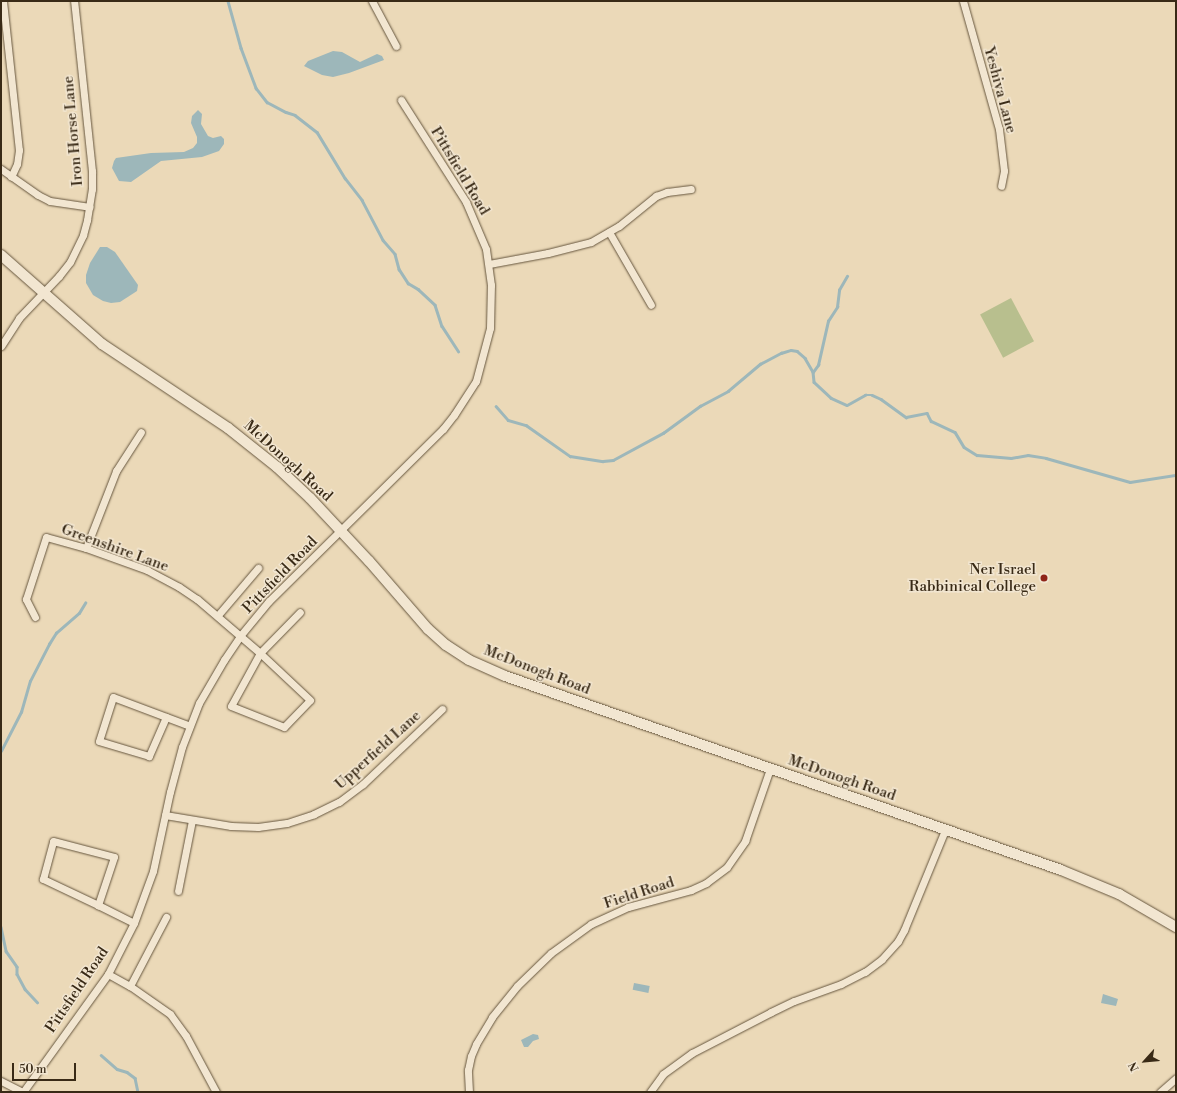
<!DOCTYPE html>
<style>
body{margin:0}
#map{position:relative;width:1177px;height:1093px;overflow:hidden;background:#ebd9b8;font-family:"Libre Bodoni",serif}
div>[style]{position:absolute}
.green>*{inset:0;background:#b8bf8e;transform-origin:0 0}
.water>*{inset:0;background:#9db7ba;transform-origin:0 0}
.stream>*{height:2.5px;margin:-1.25px;padding:0 1.25px;transform-origin:1.25px;border-radius:1.25px;background:#9db7ba}
.roads{filter:drop-shadow(0 0 1px #66563e) drop-shadow(0 0 1px #66563e)}
.street>*{height:7px;margin:-3.5px;padding:0 3.5px;transform-origin:3.5px;border-radius:3.5px;background:#f2e6d1}
.secondary>*{height:10px;margin:-5px;padding:0 5px;transform-origin:5px;border-radius:5px;background:#f2e6d1}
.dots>*{width:11px;height:11px;translate:-50% -50%;box-sizing:border-box;border:2px solid #f2e6d1;border-radius:50%}
span{translate:-50% -50%;white-space:nowrap;text-align:center;line-height:1.15;-webkit-text-stroke:3px #f2e6d1;paint-order:stroke}
.street-label{font-size:15px;color:#392a16}
.poi-label{font-size:15px;color:#392a16}
.right{translate:-100% -50%;text-align:right}
.frame{position:absolute;inset:0;border:2px solid #392a16;pointer-events:none}
.north{position:absolute;left:1125px;top:1041px;width:40px;height:40px;-webkit-text-stroke:3px #f2e6d1;paint-order:stroke;rotate:243deg;font-size:11px;font-weight:700;line-height:16px;text-align:center;color:#392a16}
.north::after{content:'';display:block;margin:auto;width:14px;height:18px;background:#392a16;clip-path:polygon(50% 0,100% 100%,50% 72%,0 100%)}
.scale{position:absolute;left:12px;top:1063px;width:64px;height:18px;box-sizing:border-box;border:2px solid #392a16;border-top:0;padding-left:5px;font-size:12px;line-height:14px;white-space:nowrap;color:#392a16;-webkit-text-stroke:3px #f2e6d1;paint-order:stroke}
</style>
<div id="map">
<div class="green">
<div style="left:1011px;top:298px;width:49px;height:35px;rotate:62deg"></div>
</div>
<div class="water">
<div style="clip-path:polygon(333px 51px,342px 52px,360px 62px,377px 54px,382px 56px,384px 60px,349px 73px,333px 77px,322px 75px,304px 66px,308px 61px)"></div>
<div style="clip-path:polygon(198px 110px,202px 114px,201px 124px,208px 136px,213px 138px,221px 136px,224px 139px,224px 144px,219px 151px,202px 157px,161px 161px,131px 182px,119px 181px,112px 168px,114px 161px,116px 158px,151px 153px,184px 152px,193px 148px,197px 143px,197px 137px,191px 123px,192px 116px)"></div>
<div style="clip-path:polygon(100px 247px,107px 247px,115px 252px,138px 285px,137px 291px,120px 302px,111px 303px,103px 301px,93px 295px,86px 283px,86px 275px,90px 263px)"></div>
<div style="left:634px;top:983px;width:16px;height:7px;rotate:11deg"></div>
<div style="clip-path:polygon(1103px 994px,1118px 999px,1116px 1006px,1101px 1003px)"></div>
<div style="clip-path:polygon(533px 1034px,538px 1035px,539px 1039px,533px 1041px,528px 1047px,524px 1047px,521px 1040px)"></div>
</div>
<div class="stream">
<div style="left:228px;top:1px;width:49px;rotate:74.5deg"></div>
<div style="left:241px;top:48px;width:43px;rotate:69.4deg"></div>
<div style="left:256px;top:88px;width:18px;rotate:52deg"></div>
<div style="left:267px;top:102px;width:21px;rotate:28deg"></div>
<div style="left:286px;top:112px;width:9px;rotate:18deg"></div>
<div style="left:295px;top:115px;width:28px;rotate:38deg"></div>
<div style="left:317px;top:132px;width:54px;rotate:58.7deg"></div>
<div style="left:345px;top:178px;width:28px;rotate:52deg"></div>
<div style="left:362px;top:200px;width:45px;rotate:62.3deg"></div>
<div style="left:383px;top:240px;width:18px;rotate:49deg"></div>
<div style="left:395px;top:254px;width:16px;rotate:75deg"></div>
<div style="left:399px;top:269px;width:17px;rotate:57deg"></div>
<div style="left:408px;top:283px;width:12px;rotate:31deg"></div>
<div style="left:418px;top:289px;width:23px;rotate:43deg"></div>
<div style="left:435px;top:305px;width:22px;rotate:72deg"></div>
<div style="left:442px;top:326px;width:30px;rotate:57deg"></div>
<div style="left:813px;top:372px;width:9px;rotate:-54deg"></div>
<div style="left:818px;top:365px;width:45px;rotate:-77.2deg"></div>
<div style="left:828px;top:321px;width:17px;rotate:-57deg"></div>
<div style="left:837px;top:307px;width:17px;rotate:-83deg"></div>
<div style="left:839px;top:290px;width:16px;rotate:-60deg"></div>
<div style="left:496px;top:406px;width:18px;rotate:49deg"></div>
<div style="left:508px;top:420px;width:19px;rotate:16deg"></div>
<div style="left:526px;top:425px;width:54px;rotate:35.2deg"></div>
<div style="left:570px;top:456px;width:33px;rotate:9deg"></div>
<div style="left:603px;top:461px;width:10px;rotate:-6deg"></div>
<div style="left:613px;top:460px;width:57px;rotate:-28.4deg"></div>
<div style="left:663px;top:433px;width:46px;rotate:-36.1deg"></div>
<div style="left:700px;top:406px;width:32px;rotate:-28deg"></div>
<div style="left:728px;top:391px;width:42px;rotate:-40.2deg"></div>
<div style="left:760px;top:364px;width:24px;rotate:-28deg"></div>
<div style="left:781px;top:353px;width:10px;rotate:-17deg"></div>
<div style="left:791px;top:350px;width:6px;rotate:9deg"></div>
<div style="left:797px;top:351px;width:11px;rotate:41deg"></div>
<div style="left:805px;top:358px;width:16px;rotate:60deg"></div>
<div style="left:813px;top:372px;width:10px;rotate:84deg"></div>
<div style="left:814px;top:382px;width:23px;rotate:43deg"></div>
<div style="left:831px;top:398px;width:17px;rotate:24deg"></div>
<div style="left:847px;top:405px;width:21px;rotate:-29deg"></div>
<div style="left:865px;top:395px;width:7px"></div>
<div style="left:872px;top:395px;width:10px;rotate:24deg"></div>
<div style="left:881px;top:399px;width:31px;rotate:36deg"></div>
<div style="left:906px;top:417px;width:21px;rotate:-11deg"></div>
<div style="left:927px;top:413px;width:9px;rotate:63deg"></div>
<div style="left:931px;top:421px;width:26px;rotate:25deg"></div>
<div style="left:955px;top:432px;width:17px;rotate:59deg"></div>
<div style="left:964px;top:447px;width:15px;rotate:32deg"></div>
<div style="left:977px;top:455px;width:34px;rotate:5deg"></div>
<div style="left:1011px;top:458px;width:17px;rotate:-10deg"></div>
<div style="left:1028px;top:455px;width:18px;rotate:9deg"></div>
<div style="left:1046px;top:458px;width:87px;rotate:15.9deg"></div>
<div style="left:1130px;top:482px;width:47px;rotate:-8.7deg"></div>
<div style="left:1px;top:751px;width:44px;rotate:-62.9deg"></div>
<div style="left:21px;top:712px;width:32px;rotate:-74deg"></div>
<div style="left:30px;top:681px;width:42px;rotate:-62.8deg"></div>
<div style="left:49px;top:644px;width:13px;rotate:-58deg"></div>
<div style="left:56px;top:633px;width:30px;rotate:-41deg"></div>
<div style="left:79px;top:613px;width:12px;rotate:-59deg"></div>
<div style="left:1px;top:927px;width:25px;rotate:78deg"></div>
<div style="left:6px;top:951px;width:19px;rotate:55deg"></div>
<div style="left:17px;top:967px;width:7px;rotate:90deg"></div>
<div style="left:17px;top:974px;width:17px;rotate:62deg"></div>
<div style="left:25px;top:989px;width:18px;rotate:47deg"></div>
<div style="left:101px;top:1055px;width:21px;rotate:41deg"></div>
<div style="left:117px;top:1069px;width:10px;rotate:17deg"></div>
<div style="left:127px;top:1072px;width:10px;rotate:37deg"></div>
<div style="left:135px;top:1078px;width:14px;rotate:78deg"></div>
</div>
<div class="roads">
<div class="street">
<div style="left:3px;top:1px;width:150px;rotate:83.9deg"></div>
<div style="left:19px;top:150px;width:14px;rotate:98deg"></div>
<div style="left:17px;top:164px;width:14px;rotate:115deg"></div>
<div style="left:372px;top:1px;width:51px;rotate:61.9deg"></div>
<div style="left:963px;top:1px;width:133px;rotate:74.3deg"></div>
<div style="left:999px;top:129px;width:42px;rotate:83.2deg"></div>
<div style="left:1004px;top:171px;width:15px;rotate:101deg"></div>
<div style="left:1px;top:169px;width:45px;rotate:35.1deg"></div>
<div style="left:38px;top:195px;width:13px;rotate:27deg"></div>
<div style="left:50px;top:201px;width:40px;rotate:8.5deg"></div>
<div style="left:609px;top:232px;width:84px;rotate:60.1deg"></div>
<div style="left:489px;top:264px;width:60px;rotate:-10.6deg"></div>
<div style="left:548px;top:253px;width:44px;rotate:-14.3deg"></div>
<div style="left:591px;top:242px;width:32px;rotate:-30deg"></div>
<div style="left:619px;top:226px;width:48px;rotate:-39deg"></div>
<div style="left:656px;top:196px;width:12px;rotate:-20deg"></div>
<div style="left:667px;top:192px;width:24px;rotate:-7deg"></div>
<div style="left:1px;top:346px;width:33px;rotate:-57deg"></div>
<div style="left:19px;top:318px;width:58px;rotate:-46.4deg"></div>
<div style="left:59px;top:276px;width:18px;rotate:-52deg"></div>
<div style="left:70px;top:262px;width:30px;rotate:-64deg"></div>
<div style="left:83px;top:235px;width:16px;rotate:-75deg"></div>
<div style="left:87px;top:220px;width:31px;rotate:-81deg"></div>
<div style="left:92px;top:189px;width:18px;rotate:-90deg"></div>
<div style="left:92px;top:171px;width:171px;rotate:-96deg"></div>
<div style="left:86px;top:548px;width:83px;rotate:-68.7deg"></div>
<div style="left:116px;top:471px;width:46px;rotate:-57.3deg"></div>
<div style="left:218px;top:615px;width:62px;rotate:-49.6deg"></div>
<div style="left:35px;top:617px;width:20px;rotate:-117deg"></div>
<div style="left:26px;top:599px;width:65px;rotate:-72.1deg"></div>
<div style="left:46px;top:537px;width:41px;rotate:15.4deg"></div>
<div style="left:86px;top:548px;width:65px;rotate:19.8deg"></div>
<div style="left:147px;top:570px;width:36px;rotate:28deg"></div>
<div style="left:179px;top:587px;width:22px;rotate:34deg"></div>
<div style="left:197px;top:599px;width:83px;rotate:40.6deg"></div>
<div style="left:260px;top:653px;width:60px;rotate:118.7deg"></div>
<div style="left:231px;top:706px;width:57px;rotate:21.6deg"></div>
<div style="left:284px;top:727px;width:37px;rotate:-46deg"></div>
<div style="left:310px;top:700px;width:69px;rotate:-136.8deg"></div>
<div style="left:260px;top:653px;width:57px;rotate:-45.7deg"></div>
<div style="left:166px;top:717px;width:43px;rotate:113.6deg"></div>
<div style="left:149px;top:756px;width:52px;rotate:-163.3deg"></div>
<div style="left:99px;top:741px;width:46px;rotate:-72.3deg"></div>
<div style="left:113px;top:697px;width:82px;rotate:20.6deg"></div>
<div style="left:165px;top:815px;width:67px;rotate:9.5deg"></div>
<div style="left:231px;top:826px;width:27px;rotate:2deg"></div>
<div style="left:258px;top:827px;width:29px;rotate:-8deg"></div>
<div style="left:287px;top:823px;width:28px;rotate:-18deg"></div>
<div style="left:314px;top:814px;width:28px;rotate:-26deg"></div>
<div style="left:339px;top:802px;width:30px;rotate:-37deg"></div>
<div style="left:363px;top:784px;width:109px;rotate:-43.5deg"></div>
<div style="left:178px;top:891px;width:72px;rotate:-78.8deg"></div>
<div style="left:98px;top:905px;width:61px;rotate:-154.7deg"></div>
<div style="left:43px;top:879px;width:39px;rotate:-75deg"></div>
<div style="left:53px;top:841px;width:63px;rotate:14.7deg"></div>
<div style="left:114px;top:857px;width:51px;rotate:108.4deg"></div>
<div style="left:98px;top:905px;width:40px;rotate:26.6deg"></div>
<div style="left:108px;top:974px;width:25px;rotate:29deg"></div>
<div style="left:130px;top:986px;width:49px;rotate:35deg"></div>
<div style="left:170px;top:1014px;width:27px;rotate:54deg"></div>
<div style="left:186px;top:1036px;width:64px;rotate:61.8deg"></div>
<div style="left:130px;top:986px;width:78px;rotate:-62.4deg"></div>
<div style="left:1px;top:1081px;width:25px;rotate:27deg"></div>
<div style="left:23px;top:1092px;width:145px;rotate:-54.2deg"></div>
<div style="left:108px;top:974px;width:57px;rotate:-63deg"></div>
<div style="left:134px;top:923px;width:55px;rotate:-69.9deg"></div>
<div style="left:153px;top:871px;width:81px;rotate:-77.9deg"></div>
<div style="left:170px;top:792px;width:47px;rotate:-75.1deg"></div>
<div style="left:182px;top:747px;width:47px;rotate:-68.9deg"></div>
<div style="left:199px;top:703px;width:50px;rotate:-59.8deg"></div>
<div style="left:224px;top:660px;width:29px;rotate:-56deg"></div>
<div style="left:240px;top:636px;width:45px;rotate:-50.4deg"></div>
<div style="left:269px;top:601px;width:245px;rotate:-44.7deg"></div>
<div style="left:443px;top:429px;width:18px;rotate:-52deg"></div>
<div style="left:454px;top:415px;width:40px;rotate:-57.1deg"></div>
<div style="left:476px;top:381px;width:55px;rotate:-75.2deg"></div>
<div style="left:490px;top:328px;width:43px;rotate:-88.7deg"></div>
<div style="left:491px;top:285px;width:36px;rotate:-98deg"></div>
<div style="left:486px;top:249px;width:51px;rotate:-113.1deg"></div>
<div style="left:466px;top:202px;width:121px;rotate:-122.5deg"></div>
<div style="left:469px;top:1092px;width:22px;rotate:-93deg"></div>
<div style="left:468px;top:1070px;width:14px;rotate:-78deg"></div>
<div style="left:471px;top:1056px;width:13px;rotate:-67deg"></div>
<div style="left:476px;top:1044px;width:31px;rotate:-59deg"></div>
<div style="left:492px;top:1017px;width:40px;rotate:-51deg"></div>
<div style="left:517px;top:986px;width:47px;rotate:-44.1deg"></div>
<div style="left:551px;top:953px;width:49px;rotate:-35.9deg"></div>
<div style="left:591px;top:924px;width:41px;rotate:-24.7deg"></div>
<div style="left:628px;top:907px;width:65px;rotate:-15.1deg"></div>
<div style="left:691px;top:890px;width:17px;rotate:-25deg"></div>
<div style="left:706px;top:883px;width:26px;rotate:-37deg"></div>
<div style="left:727px;top:867px;width:32px;rotate:-55deg"></div>
<div style="left:745px;top:841px;width:76px;rotate:-70.9deg"></div>
<div style="left:650px;top:1092px;width:22px;rotate:-54deg"></div>
<div style="left:663px;top:1074px;width:36px;rotate:-36deg"></div>
<div style="left:692px;top:1053px;width:89px;rotate:-27.4deg"></div>
<div style="left:771px;top:1012px;width:25px;rotate:-26deg"></div>
<div style="left:794px;top:1001px;width:50px;rotate:-19.9deg"></div>
<div style="left:841px;top:984px;width:27px;rotate:-27deg"></div>
<div style="left:865px;top:972px;width:21px;rotate:-37deg"></div>
<div style="left:882px;top:959px;width:24px;rotate:-48deg"></div>
<div style="left:898px;top:941px;width:13px;rotate:-61deg"></div>
<div style="left:904px;top:930px;width:108px;rotate:-67.7deg"></div>
<div style="left:1160px;top:1092px;width:21px;rotate:-41deg"></div>
</div>
<div class="secondary">
<div style="left:1px;top:255px;width:135px;rotate:41.4deg"></div>
<div style="left:102px;top:344px;width:151px;rotate:33.7deg"></div>
<div style="left:228px;top:428px;width:63px;rotate:38.5deg"></div>
<div style="left:277px;top:467px;width:45px;rotate:43.2deg"></div>
<div style="left:310px;top:498px;width:86px;rotate:46.9deg"></div>
<div style="left:369px;top:561px;width:90px;rotate:49.1deg"></div>
<div style="left:428px;top:629px;width:24px;rotate:42deg"></div>
<div style="left:446px;top:645px;width:27px;rotate:33deg"></div>
<div style="left:469px;top:660px;width:39px;rotate:24deg"></div>
<div style="left:505px;top:676px;width:589px;rotate:19.23deg"></div>
<div style="left:1061px;top:870px;width:63px;rotate:22.5deg"></div>
<div style="left:1119px;top:894px;width:66px;rotate:30.1deg"></div>
</div>
</div>
<div class="dots">
<div style="left:1044px;top:578px;background:#8f2418"></div>
</div>
<div class="street-label">
<span style="left:1000px;top:90px;rotate:75deg">Yeshiva Lane</span>
<span style="left:73px;top:131px;rotate:-95deg">Iron Horse Lane</span>
<span style="left:460px;top:171px;rotate:59deg">Pittsfield Road</span>
<span style="left:288px;top:461px;rotate:42deg">McDonogh Road</span>
<span style="left:115px;top:548px;rotate:20deg">Greenshire Lane</span>
<span style="left:280px;top:575px;rotate:-46deg">Pittsfield Road</span>
<span style="left:537px;top:670px;rotate:21deg">McDonogh Road</span>
<span style="left:378px;top:750px;rotate:-42deg">Upperfield Lane</span>
<span style="left:842px;top:778px;rotate:19deg">McDonogh Road</span>
<span style="left:639px;top:893px;rotate:-18deg">Field Road</span>
<span style="left:77px;top:990px;rotate:-56deg">Pittsfield Road</span>
</div>
<div class="poi-label">
<span class="right" style="left:1036px;top:578px">Ner Israel<br>Rabbinical College</span>
</div>
<div class="frame"></div>
<div class="north">N</div>
<div class="scale">50 m</div>
</div>
